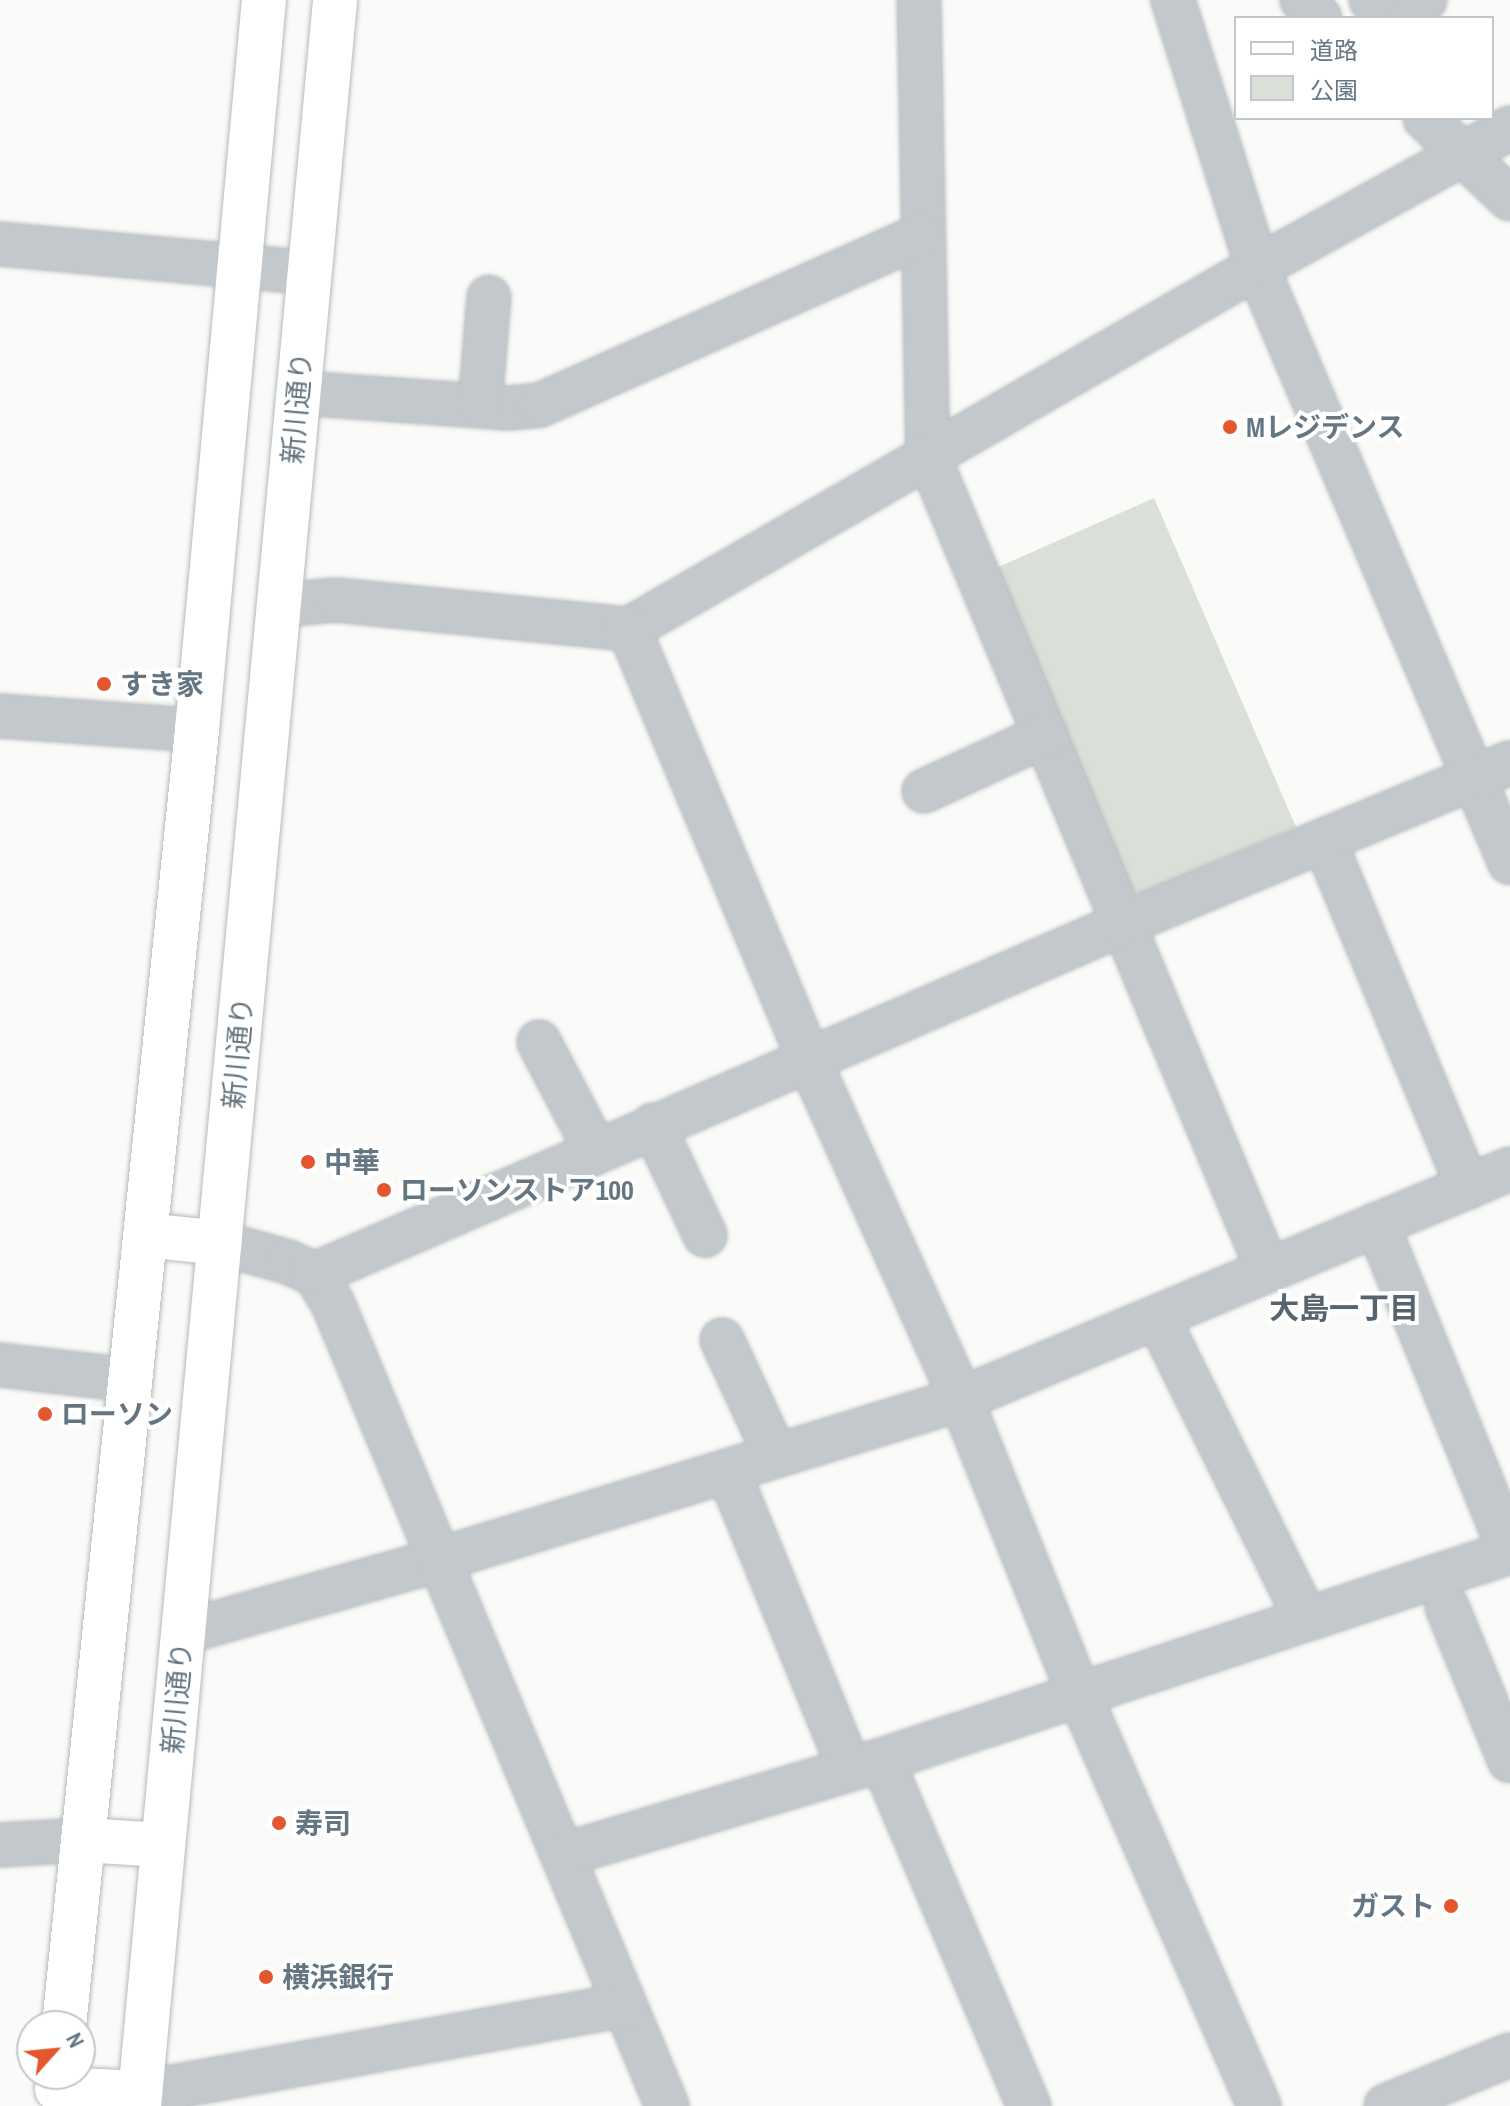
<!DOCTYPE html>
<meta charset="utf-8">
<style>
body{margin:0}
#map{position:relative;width:1510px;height:2106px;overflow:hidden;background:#fafaf8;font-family:"Archivo Narrow","Noto Sans JP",sans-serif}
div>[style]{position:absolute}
.green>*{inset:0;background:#dadfd7}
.roads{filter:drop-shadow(0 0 2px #b5babe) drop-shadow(0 0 2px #b5babe)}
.minor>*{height:42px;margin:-21px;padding:0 21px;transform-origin:21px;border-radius:21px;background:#c3c8cc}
.major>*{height:44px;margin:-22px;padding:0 22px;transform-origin:22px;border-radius:22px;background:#fff}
.dots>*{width:22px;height:22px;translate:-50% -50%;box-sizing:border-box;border:4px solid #fff;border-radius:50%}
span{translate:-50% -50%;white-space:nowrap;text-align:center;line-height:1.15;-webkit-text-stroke:8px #fff;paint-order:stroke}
.street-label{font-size:28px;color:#657683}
.poi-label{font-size:28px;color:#657683;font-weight:700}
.left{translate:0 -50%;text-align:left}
.right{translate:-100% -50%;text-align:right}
.neighbourhood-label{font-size:30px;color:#57646e;font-weight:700}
.legend{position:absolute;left:1234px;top:16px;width:260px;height:104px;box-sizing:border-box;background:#fff;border:2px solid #c1c8cd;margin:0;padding:10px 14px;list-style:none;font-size:24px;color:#657683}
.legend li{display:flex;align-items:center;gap:16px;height:40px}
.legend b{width:40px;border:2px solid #c1c8cd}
.north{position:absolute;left:16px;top:2010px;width:80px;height:80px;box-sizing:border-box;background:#fff;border:2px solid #c1c8cd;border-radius:50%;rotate:63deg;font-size:22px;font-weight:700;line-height:32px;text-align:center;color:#657683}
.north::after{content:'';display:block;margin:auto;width:28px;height:36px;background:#e4572e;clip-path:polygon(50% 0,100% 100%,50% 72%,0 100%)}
</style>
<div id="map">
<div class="green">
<div style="clip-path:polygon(1154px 498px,1296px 827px,1141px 895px,1128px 888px,994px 569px)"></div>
</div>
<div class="roads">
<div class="minor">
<div style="left:919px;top:0;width:455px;rotate:88.9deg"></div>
<div style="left:928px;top:455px;width:881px;rotate:67.37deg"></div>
<div style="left:1173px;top:0;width:280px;rotate:72.5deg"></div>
<div style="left:1257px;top:267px;width:647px;rotate:67deg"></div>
<div style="left:1302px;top:0;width:25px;rotate:45deg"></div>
<div style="left:1371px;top:0;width:26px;rotate:43deg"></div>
<div style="left:1408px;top:18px;width:25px;rotate:-47deg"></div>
<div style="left:1425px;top:118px;width:117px;rotate:43.6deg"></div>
<div style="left:0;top:244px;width:311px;rotate:5.3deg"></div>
<div style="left:299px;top:393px;width:210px;rotate:4.1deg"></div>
<div style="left:508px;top:408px;width:32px;rotate:-5deg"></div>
<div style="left:540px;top:405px;width:417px;rotate:-24deg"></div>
<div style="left:480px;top:406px;width:109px;rotate:-85.3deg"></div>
<div style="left:279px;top:605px;width:57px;rotate:-5deg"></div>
<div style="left:336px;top:600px;width:294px;rotate:5.7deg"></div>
<div style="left:629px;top:629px;width:695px;rotate:-29.96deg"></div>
<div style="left:1231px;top:282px;width:319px;rotate:-28.9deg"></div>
<div style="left:629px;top:629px;width:467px;rotate:67.3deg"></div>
<div style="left:809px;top:1060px;width:372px;rotate:65.8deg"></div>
<div style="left:961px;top:1399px;width:320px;rotate:68.2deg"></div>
<div style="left:1080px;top:1696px;width:447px;rotate:66.4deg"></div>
<div style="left:0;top:716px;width:197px;rotate:4.1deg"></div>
<div style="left:924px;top:791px;width:134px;rotate:-24.7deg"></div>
<div style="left:1324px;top:840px;width:376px;rotate:67.5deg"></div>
<div style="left:539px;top:1042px;width:123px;rotate:62.4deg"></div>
<div style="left:653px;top:1125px;width:122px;rotate:64.7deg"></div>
<div style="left:1377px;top:1224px;width:354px;rotate:67.9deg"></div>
<div style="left:220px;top:1243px;width:71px;rotate:15.6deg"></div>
<div style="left:288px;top:1262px;width:30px;rotate:24deg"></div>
<div style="left:315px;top:1274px;width:35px;rotate:59deg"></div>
<div style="left:333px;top:1304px;width:869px;rotate:67.39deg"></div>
<div style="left:315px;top:1274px;width:883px;rotate:-23.43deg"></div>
<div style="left:1125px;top:923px;width:417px;rotate:-22.6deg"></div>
<div style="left:1158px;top:1318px;width:335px;rotate:63.8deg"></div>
<div style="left:722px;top:1340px;width:128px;rotate:65deg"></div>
<div style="left:0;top:1365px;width:131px;rotate:6.6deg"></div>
<div style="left:728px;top:1471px;width:321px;rotate:67.8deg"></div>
<div style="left:1447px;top:1607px;width:166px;rotate:67.8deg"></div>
<div style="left:184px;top:1632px;width:264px;rotate:-15.8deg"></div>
<div style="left:438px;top:1560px;width:547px;rotate:-17.11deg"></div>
<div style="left:961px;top:1399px;width:595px;rotate:-22.73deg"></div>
<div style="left:882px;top:1760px;width:376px;rotate:67deg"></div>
<div style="left:0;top:1845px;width:83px;rotate:-3.4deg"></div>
<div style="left:563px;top:1855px;width:333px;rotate:-16.6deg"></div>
<div style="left:882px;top:1760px;width:662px;rotate:-18.33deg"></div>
<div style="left:140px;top:2093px;width:492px;rotate:-10.3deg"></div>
<div style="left:1386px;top:2106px;width:134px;rotate:-22.4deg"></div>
</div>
<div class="major">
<div style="left:145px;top:1235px;width:75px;rotate:6.1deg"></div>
<div style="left:83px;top:1840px;width:80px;rotate:3.6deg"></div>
<div style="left:64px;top:2026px;width:1303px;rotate:-84.14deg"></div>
<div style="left:197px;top:730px;width:733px;rotate:-84.76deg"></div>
<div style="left:57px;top:2089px;width:83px;rotate:2.8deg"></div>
<div style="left:139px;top:2106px;width:2115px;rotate:-84.68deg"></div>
</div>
</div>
<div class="dots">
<div style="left:1230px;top:427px;background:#e4572e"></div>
<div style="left:104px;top:684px;background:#e4572e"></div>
<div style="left:308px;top:1162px;background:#e4572e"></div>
<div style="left:384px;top:1190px;background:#e4572e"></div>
<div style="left:45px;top:1414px;background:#e4572e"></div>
<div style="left:279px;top:1823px;background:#e4572e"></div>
<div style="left:1451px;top:1906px;background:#e4572e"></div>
<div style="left:266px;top:1977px;background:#e4572e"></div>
</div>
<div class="street-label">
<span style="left:297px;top:408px;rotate:-85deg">新川通り</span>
<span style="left:238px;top:1053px;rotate:-85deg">新川通り</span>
<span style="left:177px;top:1698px;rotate:-85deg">新川通り</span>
</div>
<div class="poi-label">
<span class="left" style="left:1246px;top:427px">Mレジデンス</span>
<span class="left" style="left:120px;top:684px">すき家</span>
<span class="left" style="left:324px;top:1162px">中華</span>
<span class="left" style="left:400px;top:1190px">ローソンストア100</span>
<span class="left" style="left:61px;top:1414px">ローソン</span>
<span class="left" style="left:295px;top:1823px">寿司</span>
<span class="right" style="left:1435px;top:1906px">ガスト</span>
<span class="left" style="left:282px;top:1977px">横浜銀行</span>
</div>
<div class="neighbourhood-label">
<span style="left:1344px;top:1308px">大島一丁目</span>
</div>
<ul class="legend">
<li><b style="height:10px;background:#fff"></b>道路</li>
<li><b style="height:22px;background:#dadfd7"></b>公園</li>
</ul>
<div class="north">N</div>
</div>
